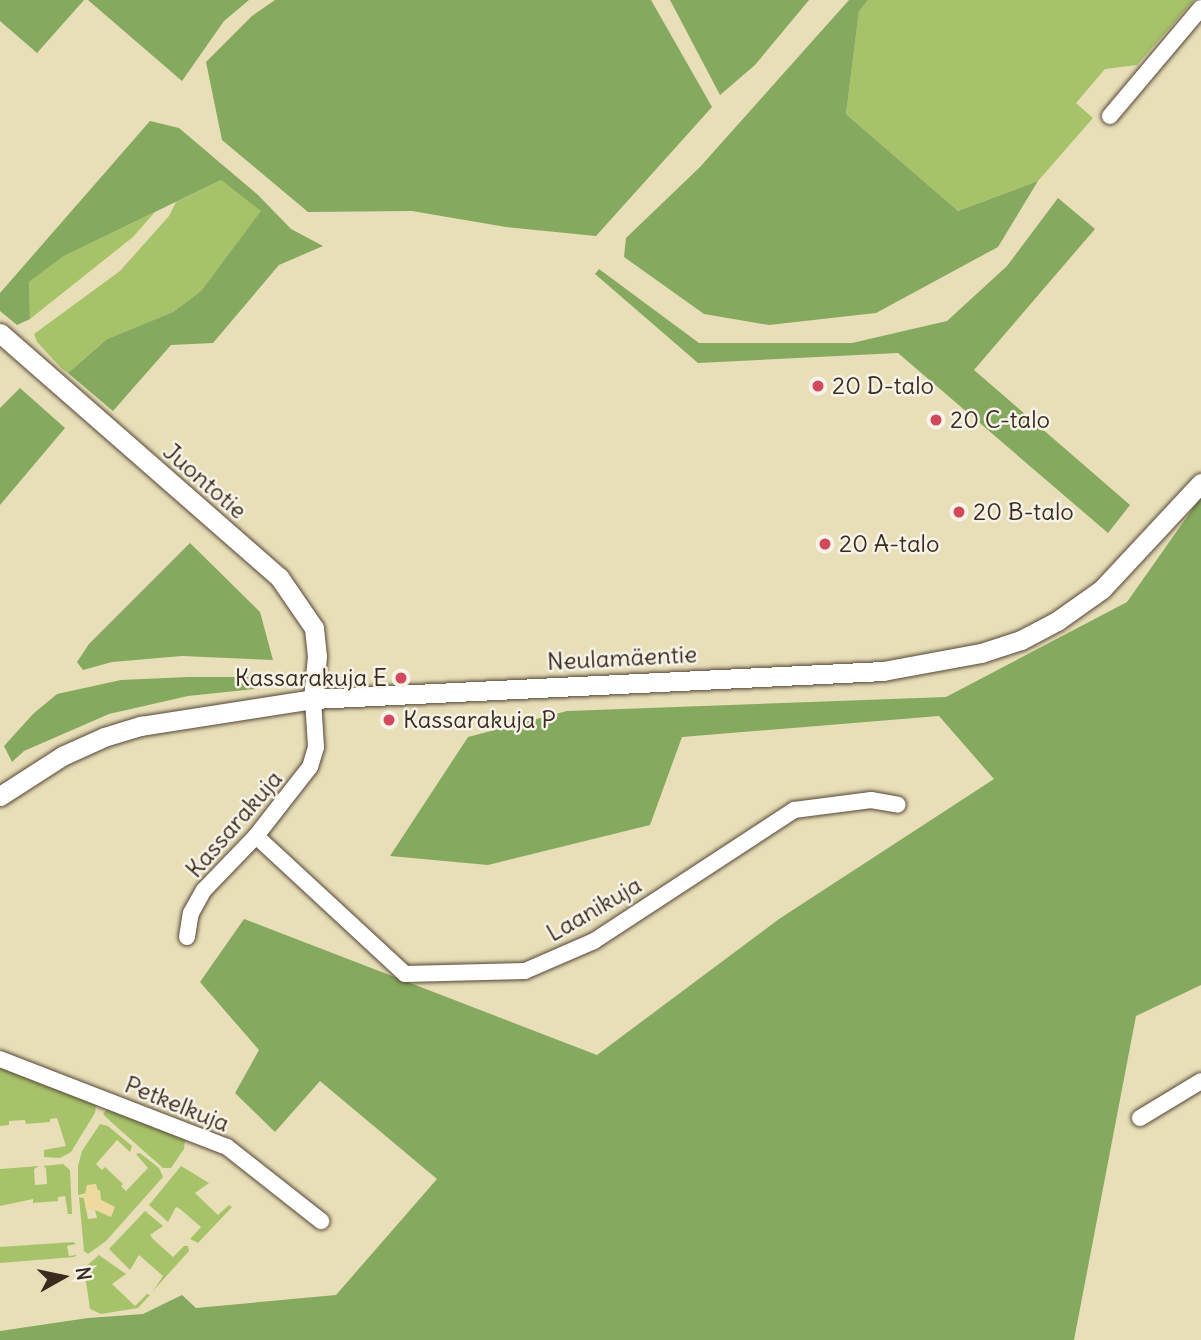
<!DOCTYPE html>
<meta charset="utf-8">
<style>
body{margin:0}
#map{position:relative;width:1201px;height:1340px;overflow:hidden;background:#e8dfb9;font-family:Delius,sans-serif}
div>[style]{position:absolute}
.green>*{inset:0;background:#a7c36a}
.forest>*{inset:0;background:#85a95e}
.sand>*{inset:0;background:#eeda9e}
.roads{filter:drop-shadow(0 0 2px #554535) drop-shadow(0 0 2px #554535)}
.minor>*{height:16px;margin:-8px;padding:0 8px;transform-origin:8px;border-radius:8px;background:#fff}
.tertiary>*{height:19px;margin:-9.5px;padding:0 9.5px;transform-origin:9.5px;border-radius:9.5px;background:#fff}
.dots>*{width:19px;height:19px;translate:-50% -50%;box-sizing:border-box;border:4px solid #f7f3e8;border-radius:50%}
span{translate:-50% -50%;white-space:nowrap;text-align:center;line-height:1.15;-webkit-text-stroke:5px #f7f3e8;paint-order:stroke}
.poi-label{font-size:24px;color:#3b2a1e}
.left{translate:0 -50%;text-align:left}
.right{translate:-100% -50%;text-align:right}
.street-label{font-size:24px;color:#3b2a1e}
.north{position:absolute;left:28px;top:1242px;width:70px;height:70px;-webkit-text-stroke:5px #f7f3e8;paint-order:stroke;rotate:81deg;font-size:19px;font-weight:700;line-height:28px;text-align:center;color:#3b2a1e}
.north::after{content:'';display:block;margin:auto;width:24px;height:32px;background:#3b2a1e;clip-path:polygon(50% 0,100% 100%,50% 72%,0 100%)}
</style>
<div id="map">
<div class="green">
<div style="clip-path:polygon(868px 0,1194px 0,1137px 65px,1105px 69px,1076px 103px,1093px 118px,1038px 181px,958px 211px,846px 114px,859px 10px)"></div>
<div style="clip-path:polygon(221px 180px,262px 211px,201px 291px,173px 312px,107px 339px,68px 373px,62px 369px,37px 342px,34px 334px,120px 271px,169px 216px,176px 202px)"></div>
<div style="clip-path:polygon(155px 212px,133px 237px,30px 319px,29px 282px,64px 256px)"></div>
<div style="clip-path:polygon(0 1068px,96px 1105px,95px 1113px,71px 1152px,60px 1158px,44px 1157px,44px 1150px,66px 1146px,57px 1118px,50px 1119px,50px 1122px,26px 1124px,25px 1120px,9px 1121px,9px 1125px,0 1126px)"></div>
<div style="clip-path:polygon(107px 1109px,185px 1140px,184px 1149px,171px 1168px,163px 1168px,110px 1121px,103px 1114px)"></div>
<div style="clip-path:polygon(100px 1124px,108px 1126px,132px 1146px,130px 1152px,117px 1140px,96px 1164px,102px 1170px,105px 1167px,123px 1184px,121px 1186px,126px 1191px,148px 1168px,136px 1154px,140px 1153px,159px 1168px,163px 1177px,106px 1241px,88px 1254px,84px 1251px,79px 1197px,84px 1198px,88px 1219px,97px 1218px,95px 1210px,115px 1207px,101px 1200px,100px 1190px,78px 1195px,78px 1166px,82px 1151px)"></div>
<div style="clip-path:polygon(63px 1164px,70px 1170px,72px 1214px,68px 1214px,65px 1196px,58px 1197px,58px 1201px,33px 1203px,33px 1199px,0 1206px,0 1169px,39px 1166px,34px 1169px,35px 1185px,47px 1184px,46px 1168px,43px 1166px)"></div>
<div style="clip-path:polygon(181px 1166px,209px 1183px,195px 1193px,218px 1215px,229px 1205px,232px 1207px,198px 1243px,190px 1239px,201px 1227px,180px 1209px,176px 1207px,168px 1222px,149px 1205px)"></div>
<div style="clip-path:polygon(145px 1211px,163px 1226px,150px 1235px,153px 1239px,173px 1257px,184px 1246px,188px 1246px,189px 1251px,153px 1291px,163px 1276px,139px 1255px,130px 1270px,109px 1249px)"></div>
<div style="clip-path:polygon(73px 1242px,76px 1244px,67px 1246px,69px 1256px,77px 1255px,74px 1257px,0 1263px,0 1247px)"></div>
<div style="clip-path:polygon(99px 1255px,126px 1274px,112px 1284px,135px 1306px,147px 1294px,150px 1295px,138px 1308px,101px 1314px,90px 1309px,84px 1268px)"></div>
</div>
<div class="forest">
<div style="clip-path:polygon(0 0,84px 0,37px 53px,0 21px)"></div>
<div style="clip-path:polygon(88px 0,249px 0,224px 21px,182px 81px)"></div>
<div style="clip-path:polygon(275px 0,651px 0,712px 107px,596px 236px,506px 227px,412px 211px,308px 212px,222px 140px,206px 62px,252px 16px)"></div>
<div style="clip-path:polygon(670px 0,809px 0,755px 65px,720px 95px)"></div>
<div style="clip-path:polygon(849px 0,868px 0,859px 11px,846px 114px,958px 211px,1038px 181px,998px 247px,876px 313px,769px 325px,704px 314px,624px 257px,626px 238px,700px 167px)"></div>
<div style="clip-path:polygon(150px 121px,179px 128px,258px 195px,291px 229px,323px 246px,279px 265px,213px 343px,171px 345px,113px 411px,68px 373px,107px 339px,173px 312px,201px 291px,261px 211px,221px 180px,64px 256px,29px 282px,30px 319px,17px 325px,0 311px,0 293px)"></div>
<div style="clip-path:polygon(1058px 198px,1095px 229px,974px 370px,1130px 505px,1108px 533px,898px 353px,698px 363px,595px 274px,599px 269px,699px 343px,852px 343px,947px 321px,1007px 266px)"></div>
<div style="clip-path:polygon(20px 388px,65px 428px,0 505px,0 408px)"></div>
<div style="clip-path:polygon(1201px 497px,1201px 985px,1136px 1016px,1074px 1340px,0 1340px,0 1331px,88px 1318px,143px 1314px,182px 1295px,196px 1308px,336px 1295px,437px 1179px,320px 1081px,275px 1132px,235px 1093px,259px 1050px,200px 982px,244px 919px,597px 1055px,779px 919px,994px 779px,939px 716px,682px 737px,650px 825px,488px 865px,390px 856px,468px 737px,567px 711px,946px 697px,1127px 602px)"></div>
<div style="clip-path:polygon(190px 543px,260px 612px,273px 660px,182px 656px,112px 662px,83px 670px,77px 662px,89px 644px)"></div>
<div style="clip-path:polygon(188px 677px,255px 677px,255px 689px,188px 696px,109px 714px,24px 751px,12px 762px,4px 746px,33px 714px,57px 694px,121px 680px)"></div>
</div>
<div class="sand">
<div style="clip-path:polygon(96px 1184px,101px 1200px,115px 1207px,111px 1217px,95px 1210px,86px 1210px,84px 1198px,79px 1197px,85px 1194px,87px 1185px)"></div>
</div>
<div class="roads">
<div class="minor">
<div style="left:1110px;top:116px;width:141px;rotate:-49.9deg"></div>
<div style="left:256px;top:836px;width:203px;rotate:42.8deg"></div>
<div style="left:405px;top:974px;width:120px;rotate:-1.4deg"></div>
<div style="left:525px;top:971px;width:75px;rotate:-23.5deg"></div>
<div style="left:594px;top:941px;width:239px;rotate:-33.2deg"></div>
<div style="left:794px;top:810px;width:78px;rotate:-7.4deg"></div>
<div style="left:871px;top:800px;width:27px;rotate:10deg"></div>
<div style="left:187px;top:937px;width:24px;rotate:-81deg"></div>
<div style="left:191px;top:913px;width:26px;rotate:-61deg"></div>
<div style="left:204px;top:890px;width:75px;rotate:-46.1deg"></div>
<div style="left:256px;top:836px;width:88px;rotate:-52deg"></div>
<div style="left:310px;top:767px;width:21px;rotate:-73deg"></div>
<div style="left:316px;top:747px;width:48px;rotate:-93.6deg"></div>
<div style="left:0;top:1059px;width:243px;rotate:21.2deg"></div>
<div style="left:227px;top:1147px;width:120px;rotate:38.2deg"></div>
<div style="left:1140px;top:1118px;width:71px;rotate:-31.2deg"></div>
</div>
<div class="tertiary">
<div style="left:0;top:333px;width:371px;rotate:41.2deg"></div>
<div style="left:279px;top:577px;width:62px;rotate:55.5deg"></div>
<div style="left:314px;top:628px;width:28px;rotate:84deg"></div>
<div style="left:317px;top:656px;width:43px;rotate:95.3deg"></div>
<div style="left:0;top:796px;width:74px;rotate:-32.8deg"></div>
<div style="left:62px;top:756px;width:46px;rotate:-24.3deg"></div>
<div style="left:104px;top:737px;width:39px;rotate:-17deg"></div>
<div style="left:141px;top:726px;width:174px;rotate:-8.9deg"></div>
<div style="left:313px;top:699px;width:571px;rotate:-2.81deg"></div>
<div style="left:883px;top:671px;width:100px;rotate:-10.4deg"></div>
<div style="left:981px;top:653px;width:42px;rotate:-18deg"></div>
<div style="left:1021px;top:640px;width:41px;rotate:-27.8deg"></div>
<div style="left:1057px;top:621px;width:55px;rotate:-35.4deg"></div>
<div style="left:1102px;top:589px;width:145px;rotate:-47deg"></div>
</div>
</div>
<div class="dots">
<div style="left:818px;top:386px;background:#d1495b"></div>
<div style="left:936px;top:420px;background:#d1495b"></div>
<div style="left:959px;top:512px;background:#d1495b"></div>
<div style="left:825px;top:544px;background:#d1495b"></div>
<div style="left:401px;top:678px;background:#d1495b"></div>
<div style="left:389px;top:720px;background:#d1495b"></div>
</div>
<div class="poi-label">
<span class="left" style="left:832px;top:386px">20 D-talo</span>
<span class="left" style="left:950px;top:420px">20 C-talo</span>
<span class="left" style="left:973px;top:512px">20 B-talo</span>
<span class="left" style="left:839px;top:544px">20 A-talo</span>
<span class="right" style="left:387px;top:678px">Kassarakuja E</span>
<span class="left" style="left:403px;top:720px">Kassarakuja P</span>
</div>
<div class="street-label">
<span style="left:205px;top:481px;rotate:41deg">Juontotie</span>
<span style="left:622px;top:658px;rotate:-3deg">Neulamäentie</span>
<span style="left:234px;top:824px;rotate:-49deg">Kassarakuja</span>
<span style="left:594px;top:909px;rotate:-30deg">Laanikuja</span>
<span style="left:177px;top:1104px;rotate:22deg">Petkelkuja</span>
</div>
<div class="north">N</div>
</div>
